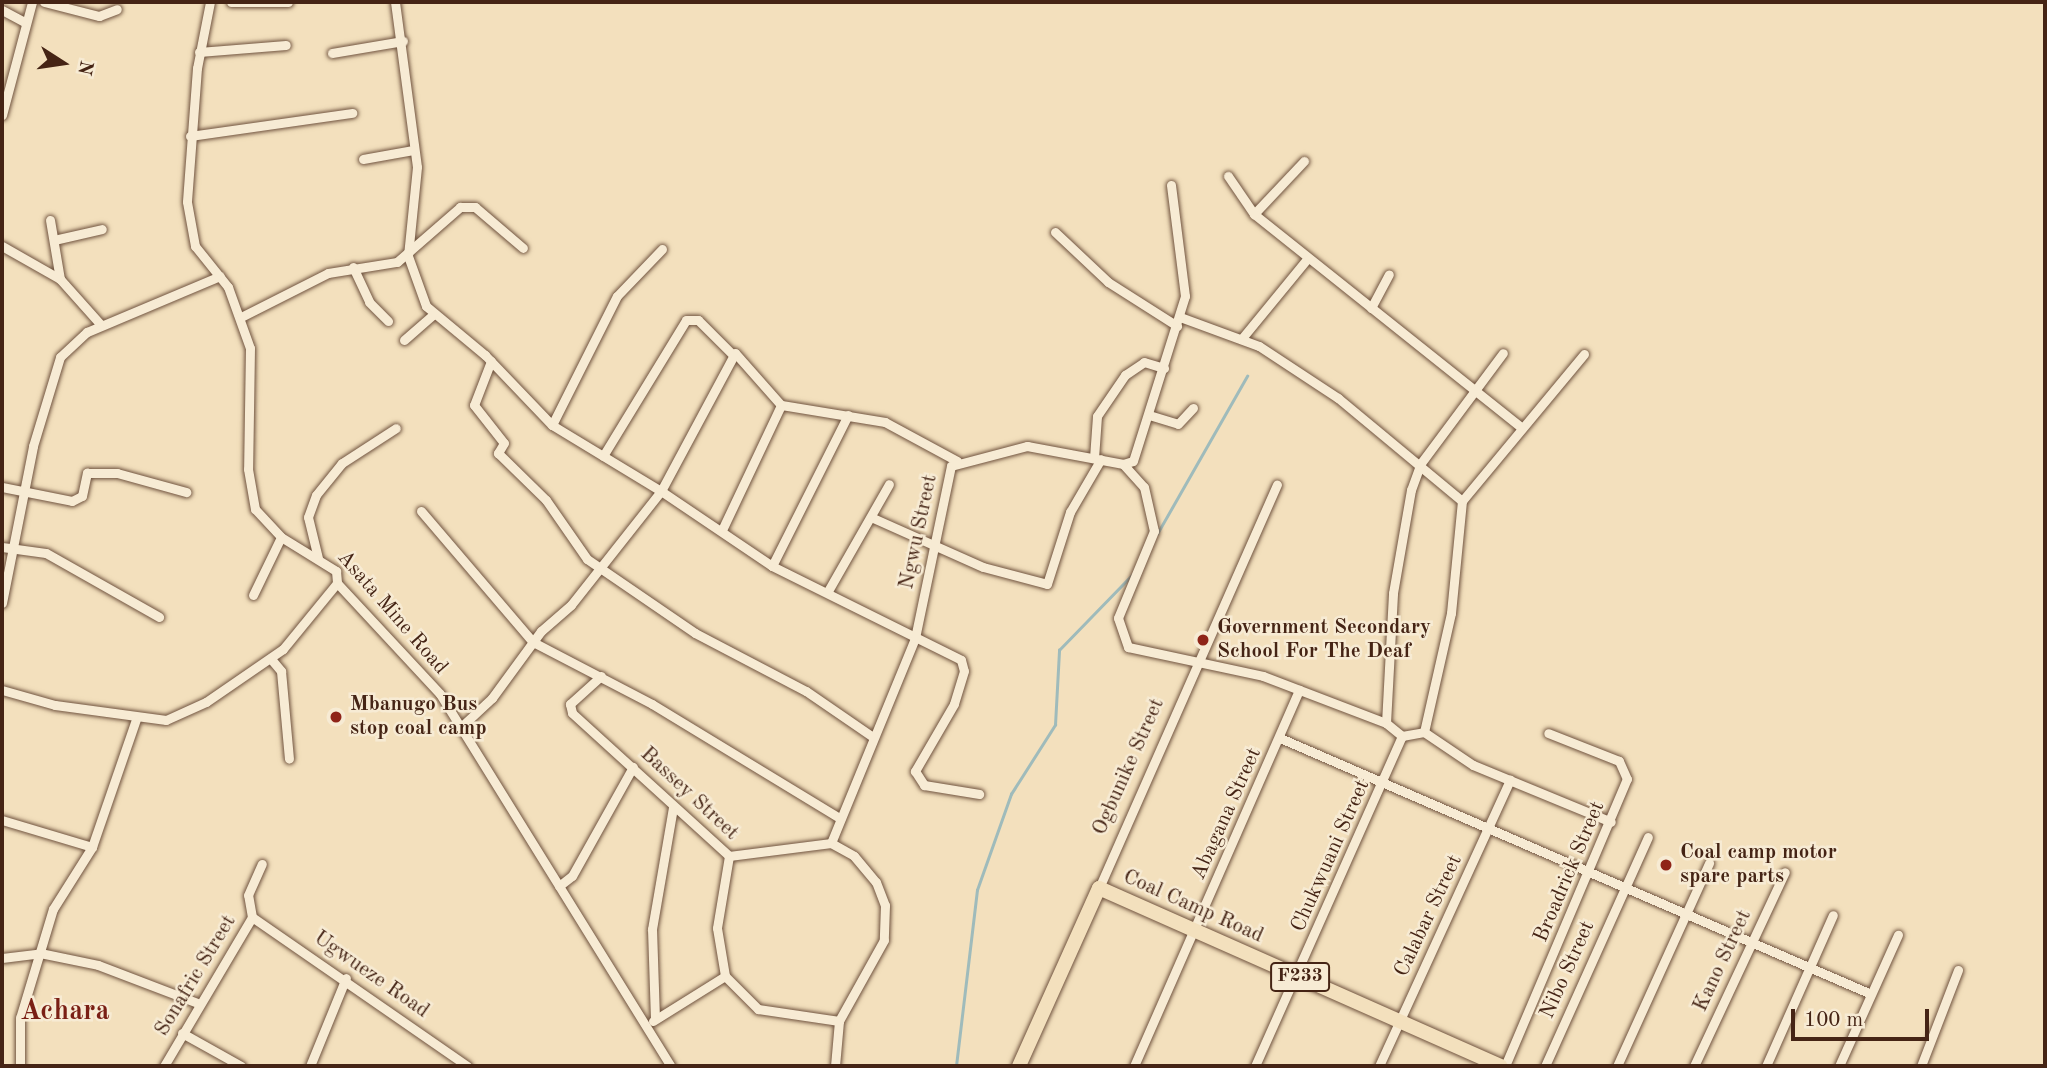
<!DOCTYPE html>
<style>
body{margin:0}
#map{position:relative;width:2047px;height:1068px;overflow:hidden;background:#f3e0bd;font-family:"Old Standard TT",serif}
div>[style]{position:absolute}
.stream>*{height:2.5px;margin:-1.25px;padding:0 1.25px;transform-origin:1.25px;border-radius:1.25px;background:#9fbbbb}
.roads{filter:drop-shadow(0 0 2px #70533f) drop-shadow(0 0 2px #70533f)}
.street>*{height:9px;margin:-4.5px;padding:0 4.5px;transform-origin:4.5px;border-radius:4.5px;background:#f7ebd4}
.primary>*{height:14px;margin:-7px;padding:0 7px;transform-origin:7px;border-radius:7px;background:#f3e0bd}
.dots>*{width:19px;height:19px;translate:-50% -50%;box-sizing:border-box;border:4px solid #f7ebd4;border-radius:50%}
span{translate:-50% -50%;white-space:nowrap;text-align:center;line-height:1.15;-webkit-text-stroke:5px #f7ebd4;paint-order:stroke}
.shield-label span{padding:2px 5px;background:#f7ebd4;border:2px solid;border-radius:5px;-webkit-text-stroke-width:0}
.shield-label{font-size:19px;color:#452415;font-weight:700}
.street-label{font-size:21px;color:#452415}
.poi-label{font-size:21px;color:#452415;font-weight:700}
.left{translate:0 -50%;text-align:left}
.district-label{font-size:28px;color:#7a1f14;font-weight:700}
.frame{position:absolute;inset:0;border:4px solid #452415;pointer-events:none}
.north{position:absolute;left:28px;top:28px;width:70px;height:70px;-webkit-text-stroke:5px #f7ebd4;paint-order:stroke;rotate:102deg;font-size:19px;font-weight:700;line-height:28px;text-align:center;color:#452415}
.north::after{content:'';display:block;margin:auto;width:24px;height:32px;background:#452415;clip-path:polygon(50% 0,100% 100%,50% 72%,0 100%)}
.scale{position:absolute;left:1791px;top:1009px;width:138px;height:32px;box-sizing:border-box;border:4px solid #452415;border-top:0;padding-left:9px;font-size:21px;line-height:24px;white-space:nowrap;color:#452415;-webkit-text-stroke:5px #f7ebd4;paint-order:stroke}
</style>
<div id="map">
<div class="stream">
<div style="left:1157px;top:534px;width:182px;rotate:-60.3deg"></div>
<div style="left:956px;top:1066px;width:177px;rotate:-83.2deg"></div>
<div style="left:977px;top:890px;width:102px;rotate:-70.5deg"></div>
<div style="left:1011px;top:794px;width:82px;rotate:-57.5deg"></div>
<div style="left:1055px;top:725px;width:75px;rotate:-86.9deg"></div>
<div style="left:1059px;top:650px;width:105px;rotate:-45.8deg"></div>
</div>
<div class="roads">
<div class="street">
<div style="left:44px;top:2px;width:57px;rotate:14.3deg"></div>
<div style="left:99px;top:16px;width:19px;rotate:-21deg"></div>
<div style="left:210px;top:2px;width:67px;rotate:101.1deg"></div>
<div style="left:197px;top:68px;width:134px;rotate:94.3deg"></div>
<div style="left:187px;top:202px;width:45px;rotate:79.7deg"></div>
<div style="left:195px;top:246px;width:53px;rotate:51.2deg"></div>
<div style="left:228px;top:287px;width:65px;rotate:70.2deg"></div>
<div style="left:250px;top:348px;width:121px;rotate:90.9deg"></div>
<div style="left:248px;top:469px;width:41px;rotate:80.1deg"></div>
<div style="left:255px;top:509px;width:38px;rotate:47deg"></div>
<div style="left:281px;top:537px;width:65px;rotate:31.7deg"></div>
<div style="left:336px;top:571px;width:12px;rotate:85deg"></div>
<div style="left:337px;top:583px;width:151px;rotate:47.1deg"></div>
<div style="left:440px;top:694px;width:438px;rotate:58.2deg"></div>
<div style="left:231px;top:2px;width:57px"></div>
<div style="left:395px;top:2px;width:166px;rotate:82.4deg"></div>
<div style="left:417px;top:167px;width:89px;rotate:95.8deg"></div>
<div style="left:408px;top:256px;width:53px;rotate:70.2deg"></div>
<div style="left:426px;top:306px;width:77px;rotate:39.7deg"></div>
<div style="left:485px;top:355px;width:97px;rotate:46.3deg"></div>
<div style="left:552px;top:425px;width:127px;rotate:31.2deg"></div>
<div style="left:661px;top:491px;width:145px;rotate:128.3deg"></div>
<div style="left:571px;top:605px;width:40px;rotate:139deg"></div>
<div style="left:541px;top:631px;width:83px;rotate:126.2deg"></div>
<div style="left:492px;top:698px;width:40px;rotate:137deg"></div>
<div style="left:2px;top:10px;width:27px;rotate:28deg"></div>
<div style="left:199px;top:52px;width:87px;rotate:-4.6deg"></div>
<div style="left:332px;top:53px;width:72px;rotate:-9.6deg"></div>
<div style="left:2px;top:115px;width:117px;rotate:-75.1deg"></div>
<div style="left:190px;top:136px;width:164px;rotate:-8.1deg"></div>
<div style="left:363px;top:159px;width:51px;rotate:-10.2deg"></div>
<div style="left:1304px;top:161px;width:73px;rotate:133.3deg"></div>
<div style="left:1254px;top:214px;width:342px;rotate:38.6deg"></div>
<div style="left:1228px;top:176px;width:46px;rotate:55.6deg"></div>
<div style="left:50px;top:220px;width:60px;rotate:80.4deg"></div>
<div style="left:1055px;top:232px;width:73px;rotate:43.3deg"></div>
<div style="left:1108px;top:282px;width:82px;rotate:32.5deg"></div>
<div style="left:54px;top:240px;width:49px;rotate:-12.9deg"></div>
<div style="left:2px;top:246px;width:67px;rotate:29.6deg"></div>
<div style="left:60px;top:279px;width:62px;rotate:48.3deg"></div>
<div style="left:353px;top:267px;width:38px;rotate:65deg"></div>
<div style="left:369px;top:302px;width:27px;rotate:45deg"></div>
<div style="left:1371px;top:308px;width:38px;rotate:-62deg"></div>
<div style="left:241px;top:317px;width:97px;rotate:-26.8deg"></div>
<div style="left:328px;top:273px;width:70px;rotate:-9.1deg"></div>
<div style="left:397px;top:262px;width:84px;rotate:-41.1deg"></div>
<div style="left:460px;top:207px;width:15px"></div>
<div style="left:475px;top:207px;width:63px;rotate:40.5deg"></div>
<div style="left:1180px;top:317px;width:84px;rotate:20.2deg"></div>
<div style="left:1259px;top:346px;width:95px;rotate:33.4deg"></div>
<div style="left:1338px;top:398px;width:161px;rotate:39.7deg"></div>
<div style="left:1243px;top:337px;width:101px;rotate:-50.6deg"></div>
<div style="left:404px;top:340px;width:37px;rotate:-41deg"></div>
<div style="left:491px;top:361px;width:47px;rotate:111.1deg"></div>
<div style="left:474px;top:405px;width:48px;rotate:51.7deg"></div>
<div style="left:504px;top:443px;width:12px;rotate:121deg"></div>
<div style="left:498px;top:453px;width:67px;rotate:44.4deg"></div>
<div style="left:546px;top:500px;width:72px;rotate:55.2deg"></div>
<div style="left:587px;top:559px;width:131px;rotate:34.4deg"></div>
<div style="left:695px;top:633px;width:125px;rotate:27.6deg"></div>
<div style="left:806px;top:691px;width:81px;rotate:34.5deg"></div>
<div style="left:1149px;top:415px;width:30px;rotate:17deg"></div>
<div style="left:1178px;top:424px;width:22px;rotate:-47deg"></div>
<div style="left:552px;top:425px;width:144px;rotate:-63.3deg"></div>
<div style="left:617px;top:296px;width:65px;rotate:-46.2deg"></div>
<div style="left:603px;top:456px;width:159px;rotate:-58.6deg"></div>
<div style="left:686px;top:320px;width:12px"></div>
<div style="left:698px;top:320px;width:48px;rotate:45deg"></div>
<div style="left:1094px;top:458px;width:42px;rotate:-85.9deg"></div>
<div style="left:1097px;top:416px;width:50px;rotate:-55.7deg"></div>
<div style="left:1125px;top:375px;width:23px;rotate:-34deg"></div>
<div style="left:1144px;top:362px;width:21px;rotate:17deg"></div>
<div style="left:957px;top:461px;width:82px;rotate:-151.6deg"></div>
<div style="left:885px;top:422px;width:105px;rotate:-170.7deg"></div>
<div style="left:781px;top:405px;width:69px;rotate:-131.5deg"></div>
<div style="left:735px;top:353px;width:157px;rotate:118.2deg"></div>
<div style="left:661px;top:491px;width:134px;rotate:34deg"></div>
<div style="left:772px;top:566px;width:211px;rotate:26.4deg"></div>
<div style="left:961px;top:660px;width:11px;rotate:75deg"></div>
<div style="left:964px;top:671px;width:34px;rotate:107deg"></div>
<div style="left:954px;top:704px;width:78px;rotate:120.2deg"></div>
<div style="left:915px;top:771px;width:17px;rotate:57deg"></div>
<div style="left:924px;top:785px;width:56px;rotate:9.3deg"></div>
<div style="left:1123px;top:464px;width:10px;rotate:-17deg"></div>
<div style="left:1133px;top:461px;width:173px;rotate:-72.5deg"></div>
<div style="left:1185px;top:296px;width:112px;rotate:-97.2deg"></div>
<div style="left:2px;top:487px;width:71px;rotate:11.3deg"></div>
<div style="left:72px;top:501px;width:11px;rotate:-27deg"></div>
<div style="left:82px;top:496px;width:24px;rotate:-78deg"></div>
<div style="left:87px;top:473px;width:30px"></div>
<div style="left:117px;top:473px;width:72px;rotate:15.4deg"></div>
<div style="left:421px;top:511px;width:172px;rotate:49.5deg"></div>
<div style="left:533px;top:642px;width:134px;rotate:27.5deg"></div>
<div style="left:652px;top:704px;width:218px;rotate:31.3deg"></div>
<div style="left:873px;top:518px;width:120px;rotate:24deg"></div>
<div style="left:983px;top:567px;width:66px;rotate:14.9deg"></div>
<div style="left:1047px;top:584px;width:76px;rotate:-72.3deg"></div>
<div style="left:1070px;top:512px;width:61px;rotate:-59.7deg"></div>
<div style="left:722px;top:530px;width:138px;rotate:-64.7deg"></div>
<div style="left:2px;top:547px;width:44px;rotate:7.8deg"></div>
<div style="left:46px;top:553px;width:130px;rotate:29.5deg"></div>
<div style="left:318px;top:558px;width:42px;rotate:-103.7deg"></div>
<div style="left:308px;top:517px;width:23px;rotate:-70deg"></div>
<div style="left:316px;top:495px;width:41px;rotate:-50.9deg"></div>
<div style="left:342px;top:463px;width:64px;rotate:-32.9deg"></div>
<div style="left:772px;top:566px;width:169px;rotate:-63.3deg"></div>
<div style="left:828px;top:591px;width:123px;rotate:-60.3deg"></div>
<div style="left:253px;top:595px;width:64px;rotate:-64.2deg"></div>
<div style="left:2px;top:603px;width:160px;rotate:-78.8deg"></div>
<div style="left:33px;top:446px;width:93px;rotate:-73.1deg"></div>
<div style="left:60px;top:357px;width:37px;rotate:-43deg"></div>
<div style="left:87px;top:332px;width:144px;rotate:-22.8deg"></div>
<div style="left:271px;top:659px;width:16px;rotate:50deg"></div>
<div style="left:281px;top:671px;width:88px;rotate:84.8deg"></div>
<div style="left:601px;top:676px;width:42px;rotate:137.9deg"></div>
<div style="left:570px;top:704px;width:9px;rotate:77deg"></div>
<div style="left:572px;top:713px;width:212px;rotate:42.3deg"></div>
<div style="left:729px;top:856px;width:103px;rotate:-7.3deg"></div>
<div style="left:831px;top:843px;width:26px;rotate:29deg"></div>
<div style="left:854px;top:856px;width:34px;rotate:50deg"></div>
<div style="left:876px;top:882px;width:25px;rotate:69deg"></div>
<div style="left:885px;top:905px;width:35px;rotate:92deg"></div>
<div style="left:884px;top:940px;width:93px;rotate:119.1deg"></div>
<div style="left:839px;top:1021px;width:45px;rotate:95.1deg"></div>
<div style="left:2px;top:690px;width:55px;rotate:15.8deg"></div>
<div style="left:55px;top:705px;width:112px;rotate:7.7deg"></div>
<div style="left:166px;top:720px;width:44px;rotate:-24.2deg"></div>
<div style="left:206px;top:702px;width:93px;rotate:-34.5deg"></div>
<div style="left:283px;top:649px;width:85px;rotate:-50.7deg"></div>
<div style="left:1386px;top:723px;width:130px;rotate:-86.9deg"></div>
<div style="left:1393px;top:593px;width:105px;rotate:-80.1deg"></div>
<div style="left:1411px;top:490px;width:29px;rotate:-70deg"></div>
<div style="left:1421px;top:463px;width:137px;rotate:-53.3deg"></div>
<div style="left:1424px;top:732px;width:122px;rotate:-77.2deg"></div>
<div style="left:1451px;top:613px;width:113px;rotate:-84.4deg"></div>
<div style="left:1462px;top:501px;width:191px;rotate:-50.3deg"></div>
<div style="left:1280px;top:738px;width:644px;rotate:23.42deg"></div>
<div style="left:2px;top:820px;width:94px;rotate:16.7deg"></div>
<div style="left:831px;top:843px;width:222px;rotate:-67.7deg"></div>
<div style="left:915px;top:638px;width:176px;rotate:-78.2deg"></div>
<div style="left:951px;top:466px;width:79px;rotate:-14.7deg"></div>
<div style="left:1027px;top:446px;width:98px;rotate:10.6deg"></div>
<div style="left:1123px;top:464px;width:31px;rotate:48deg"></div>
<div style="left:1144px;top:487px;width:45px;rotate:77.2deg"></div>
<div style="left:1154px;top:531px;width:94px;rotate:112.5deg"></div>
<div style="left:1118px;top:618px;width:31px;rotate:71deg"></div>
<div style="left:1128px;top:647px;width:138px;rotate:12.1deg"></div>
<div style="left:1263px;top:676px;width:132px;rotate:20.9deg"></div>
<div style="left:1386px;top:723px;width:21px;rotate:39deg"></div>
<div style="left:1402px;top:736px;width:22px;rotate:-10deg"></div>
<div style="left:1424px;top:732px;width:59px;rotate:34deg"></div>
<div style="left:1473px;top:765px;width:149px;rotate:22.4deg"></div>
<div style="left:729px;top:856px;width:73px;rotate:99.5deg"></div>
<div style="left:717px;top:928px;width:49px;rotate:80.5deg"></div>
<div style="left:725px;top:976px;width:47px;rotate:45deg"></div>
<div style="left:758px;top:1009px;width:82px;rotate:8.4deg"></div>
<div style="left:559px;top:886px;width:16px;rotate:-38deg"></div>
<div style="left:572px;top:876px;width:125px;rotate:-60.8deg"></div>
<div style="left:1099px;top:888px;width:441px;rotate:-66.2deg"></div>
<div style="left:252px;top:917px;width:262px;rotate:34.7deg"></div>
<div style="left:2px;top:958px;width:38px;rotate:-7deg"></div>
<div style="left:40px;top:953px;width:59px;rotate:11.7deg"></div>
<div style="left:98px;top:965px;width:109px;rotate:20.9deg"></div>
<div style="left:655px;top:1019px;width:90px;rotate:-91.9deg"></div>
<div style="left:652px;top:929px;width:124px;rotate:-80.2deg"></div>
<div style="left:653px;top:1021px;width:85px;rotate:-32deg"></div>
<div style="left:182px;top:1033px;width:68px;rotate:29.2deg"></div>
<div style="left:20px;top:1066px;width:48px;rotate:-90deg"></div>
<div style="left:20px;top:1018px;width:114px;rotate:-73.2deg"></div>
<div style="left:53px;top:909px;width:73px;rotate:-57.8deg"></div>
<div style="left:92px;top:847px;width:135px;rotate:-71deg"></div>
<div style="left:164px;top:1066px;width:173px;rotate:-59.4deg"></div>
<div style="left:252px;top:917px;width:22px;rotate:-100deg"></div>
<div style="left:248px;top:895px;width:34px;rotate:-66deg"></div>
<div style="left:310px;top:1066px;width:95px;rotate:-67.8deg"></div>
<div style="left:1134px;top:1066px;width:411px;rotate:-66.3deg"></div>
<div style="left:1255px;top:1066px;width:361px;rotate:-66deg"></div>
<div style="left:1379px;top:1066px;width:315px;rotate:-65.4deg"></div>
<div style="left:1505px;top:1066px;width:312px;rotate:-67deg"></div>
<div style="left:1627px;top:779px;width:20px;rotate:-114deg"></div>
<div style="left:1619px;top:761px;width:76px;rotate:-158.5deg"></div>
<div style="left:1545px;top:1066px;width:251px;rotate:-65.8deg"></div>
<div style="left:1617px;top:1066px;width:223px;rotate:-65.6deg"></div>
<div style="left:1694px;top:1066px;width:214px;rotate:-64.9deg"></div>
<div style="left:1766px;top:1066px;width:165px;rotate:-66.1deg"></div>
<div style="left:1839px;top:1066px;width:144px;rotate:-65.8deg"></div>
<div style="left:1921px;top:1066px;width:103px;rotate:-68.9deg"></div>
</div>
<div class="primary">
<div style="left:1019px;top:1066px;width:195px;rotate:-65.8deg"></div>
<div style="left:1099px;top:888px;width:439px;rotate:23.9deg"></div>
</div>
</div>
<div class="dots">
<div style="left:1203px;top:640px;background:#8f2418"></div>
<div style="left:336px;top:717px;background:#8f2418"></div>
<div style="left:1666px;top:865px;background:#8f2418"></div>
</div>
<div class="shield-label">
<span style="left:1300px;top:977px">F233</span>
</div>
<div class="street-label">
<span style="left:919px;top:532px;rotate:-78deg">Ngwu Street</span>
<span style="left:392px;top:613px;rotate:49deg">Asata Mine Road</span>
<span style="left:1129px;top:767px;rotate:-66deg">Ogbunike Street</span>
<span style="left:689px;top:794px;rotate:43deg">Bassey Street</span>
<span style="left:1227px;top:814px;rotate:-66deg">Abagana Street</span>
<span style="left:1331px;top:856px;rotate:-66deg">Chukwuani Street</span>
<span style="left:1570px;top:872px;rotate:-67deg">Broadrick Street</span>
<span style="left:1193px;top:907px;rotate:24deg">Coal Camp Road</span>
<span style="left:1429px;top:916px;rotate:-65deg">Calabar Street</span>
<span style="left:1723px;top:961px;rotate:-65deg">Kano Street</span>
<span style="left:1568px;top:970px;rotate:-66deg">Nibo Street</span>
<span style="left:371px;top:975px;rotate:35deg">Ugwueze Road</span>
<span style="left:196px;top:976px;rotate:-59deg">Sonafric Street</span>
</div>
<div class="poi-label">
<span class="left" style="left:1217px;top:640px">Government Secondary<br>School For The Deaf</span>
<span class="left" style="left:350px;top:717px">Mbanugo Bus<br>stop coal camp</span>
<span class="left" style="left:1680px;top:865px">Coal camp motor<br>spare parts</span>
</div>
<div class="district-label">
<span style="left:65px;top:1012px">Achara</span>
</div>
<div class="frame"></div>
<div class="north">N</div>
<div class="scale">100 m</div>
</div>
